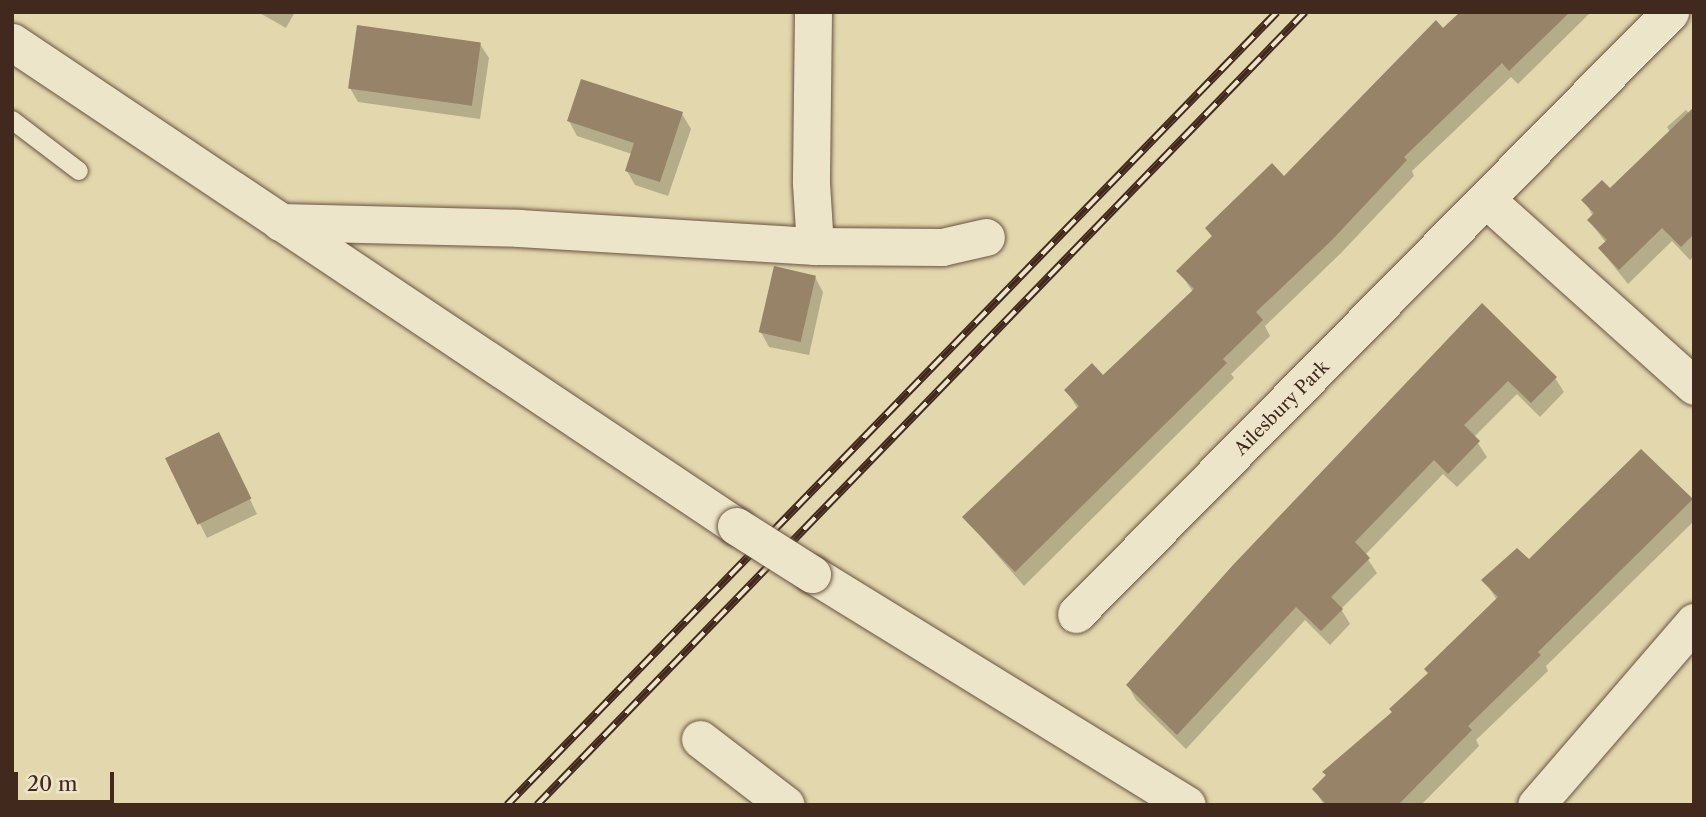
<!DOCTYPE html>
<style>
body{margin:0}
#map{position:relative;width:1706px;height:817px;overflow:hidden;background:#e3d7ad;font-family:"Libre Caslon Text",serif}
div>[style]{position:absolute}
.shadow>*{inset:0;background:#0003}
.building>*{inset:0;background:#968368;transform-origin:0 0}
.roads{filter:drop-shadow(0 0 2px #6a5441) drop-shadow(0 0 2px #6a5441)}
.service>*{height:18px;margin:-9px;padding:0 9px;transform-origin:9px;border-radius:9px;background:#ede5ca}
.minor>*{height:37px;margin:-18.5px;padding:0 18.5px;transform-origin:18.5px;border-radius:18.5px;background:#ede5ca}
.rail>*{height:8px;margin-top:-4px;transform-origin:0;background:repeating-linear-gradient(90deg,#ede5ca 0 16px,#42291d 0 32px);box-sizing:border-box;border-block:2px solid #42291d}
.bridges{filter:drop-shadow(0 0 2px #6a5441) drop-shadow(0 0 2px #6a5441)}
.minor-bridge>*{height:37px;margin:-18.5px;padding:0 18.5px;transform-origin:18.5px;border-radius:18.5px;background:#ede5ca}
span{translate:-50% -50%;white-space:nowrap;text-align:center;line-height:1.15;-webkit-text-stroke:7px #ede5ca;paint-order:stroke}
.street-label{font-size:18px;color:#42291d}
.frame{position:absolute;inset:0;border:14px solid #42291d;pointer-events:none}
.scale{position:absolute;left:14px;top:772px;width:100px;height:32px;box-sizing:border-box;border:4px solid #42291d;border-top:0;padding-left:9px;font-size:21px;line-height:24px;white-space:nowrap;color:#42291d;-webkit-text-stroke:5px #ede5ca;paint-order:stroke}
</style>
<div id="map">
<div class="shadow">
<div style="clip-path:polygon(258px 12px,295px 12px,286px 28px)"></div>
<div style="clip-path:polygon(1462px 12px,1591px 12px,1518px 84px,1511px 77px,1412px 171px,1414px 176px,1340px 254px,1265px 326px,1270px 336px,1231px 374px,1234px 378px,1024px 586px,964px 517px,1078px 409px,1066px 390px,1103px 378px,1193px 292px,1179px 271px,1213px 238px,1207px 229px,1284px 178px)"></div>
<div style="clip-path:polygon(480px 44px,489px 58px,480px 119px,358px 102px,350px 88px)"></div>
<div style="clip-path:polygon(1686px 110px,1690px 114px,1694px 111px,1694px 256px,1690px 260px,1672px 241px,1628px 284px,1600px 249px,1606px 243px,1589px 220px,1593px 216px,1584px 200px,1610px 191px,1670px 132px,1667px 127px)"></div>
<div style="clip-path:polygon(682px 114px,691px 129px,668px 196px,635px 185px,627px 171px,632px 154px,577px 136px,569px 121px)"></div>
<div style="clip-path:polygon(815px 277px,823px 292px,809px 355px,769px 347px,761px 332px)"></div>
<div style="clip-path:polygon(1483px 306px,1555px 378px,1564px 392px,1540px 417px,1517px 394px,1474px 437px,1487px 457px,1457px 487px,1443px 474px,1365px 555px,1377px 573px,1341px 609px,1350px 624px,1330px 645px,1305px 620px,1186px 749px,1136px 700px,1128px 685px)"></div>
<div style="clip-path:polygon(226px 449px,257px 514px,207px 538px,168px 459px)"></div>
<div style="clip-path:polygon(1692px 500px,1694px 521px,1546px 666px,1548px 671px,1476px 740px,1479px 746px,1421px 805px,1323px 803px,1314px 789px,1327px 777px,1324px 772px,1393px 713px,1497px 600px,1484px 580px)"></div>
</div>
<div class="building">
<div style="clip-path:polygon(1460px 12px,1570px 12px,1509px 71px,1502px 63px,1404px 157px,1407px 160px,1332px 240px,1256px 312px,1263px 320px,1223px 359px,1227px 363px,1015px 572px,962px 517px,1079px 406px,1064px 390px,1092px 363px,1103px 375px,1194px 289px,1176px 271px,1212px 236px,1205px 228px,1272px 163px,1284px 176px,1436px 20px,1443px 28px)"></div>
<div style="left:357px;top:25px;width:125px;height:64px;rotate:8deg"></div>
<div style="clip-path:polygon(581px 79px,683px 112px,660px 182px,625px 171px,634px 143px,567px 121px)"></div>
<div style="clip-path:polygon(1694px 107px,1694px 234px,1681px 247px,1662px 228px,1619px 270px,1598px 248px,1607px 240px,1587px 220px,1594px 213px,1581px 200px,1602px 180px,1610px 188px)"></div>
<div style="left:774px;top:266px;width:43px;height:68px;rotate:13deg"></div>
<div style="clip-path:polygon(1482px 303px,1557px 377px,1531px 403px,1508px 381px,1464px 425px,1480px 441px,1448px 474px,1434px 460px,1355px 542px,1370px 558px,1331px 597px,1343px 609px,1321px 631px,1296px 607px,1177px 735px,1126px 685px,1233px 565px)"></div>
<div style="left:219px;top:432px;width:74px;height:60px;rotate:64deg"></div>
<div style="clip-path:polygon(1641px 449px,1693px 499px,1538px 652px,1541px 655px,1468px 726px,1472px 730px,1398px 805px,1327px 805px,1312px 789px,1326px 775px,1322px 772px,1392px 712px,1389px 709px,1428px 673px,1424px 669px,1498px 597px,1481px 580px,1517px 548px,1529px 559px)"></div>
</div>
<div class="roads">
<div class="service">
<div style="left:12px;top:120px;width:84px;rotate:37.3deg"></div>
</div>
<div class="minor">
<div style="left:813px;top:12px;width:171px;rotate:90.7deg"></div>
<div style="left:811px;top:183px;width:63px;rotate:86.4deg"></div>
<div style="left:815px;top:246px;width:127px;rotate:0.5deg"></div>
<div style="left:942px;top:247px;width:45px;rotate:-12.8deg"></div>
<div style="left:12px;top:42px;width:871px;rotate:33.76deg"></div>
<div style="left:1488px;top:201px;width:277px;rotate:41.9deg"></div>
<div style="left:280px;top:222px;width:239px;rotate:1.4deg"></div>
<div style="left:519px;top:228px;width:297px;rotate:3.5deg"></div>
<div style="left:812px;top:574px;width:440px;rotate:31.6deg"></div>
<div style="left:1076px;top:614px;width:846px;rotate:-45.38deg"></div>
<div style="left:700px;top:739px;width:108px;rotate:37.5deg"></div>
<div style="left:1536px;top:805px;width:242px;rotate:-49.2deg"></div>
</div>
</div>
<div class="rail">
<div style="left:507px;top:805px;width:1105px;rotate:-45.84deg"></div>
<div style="left:537px;top:805px;width:1104px;rotate:-45.92deg"></div>
</div>
<div class="bridges">
<div class="minor-bridge">
<div style="left:736px;top:526px;width:90px;rotate:32.3deg"></div>
</div>
</div>
<div class="street-label">
<span style="left:1282px;top:408px;rotate:-45deg">Ailesbury Park</span>
</div>
<div class="frame"></div>
<div class="scale">20 m</div>
</div>
